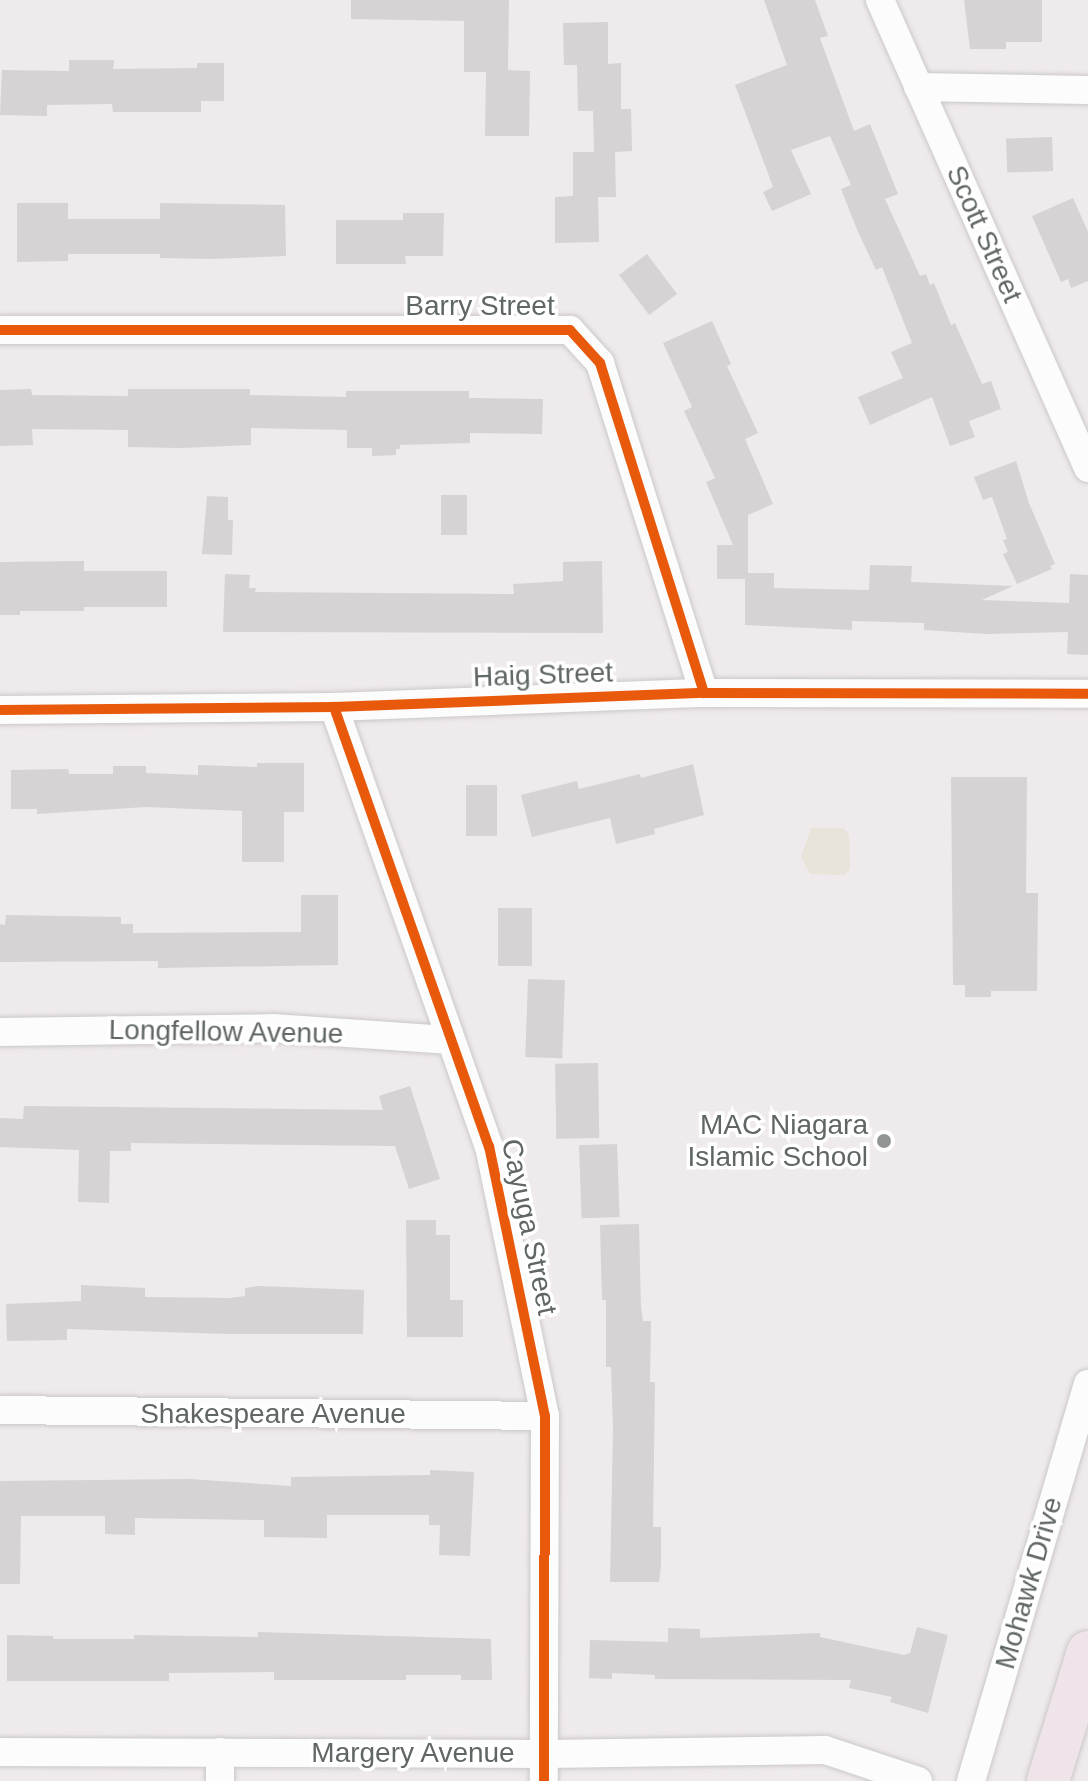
<!DOCTYPE html>
<style>
body{margin:0}
#map{position:relative;width:1088px;height:1781px;overflow:hidden;background:#efeaec;font-family:Helvetica,sans-serif}
div>[style]{position:absolute}
.green>*{inset:0;background:#e9e4d9}
.building>*{inset:0;background:#d6d3d4;transform-origin:0 0}
.roads{filter:drop-shadow(0 0 2px #cac8c9) drop-shadow(0 0 2px #cac8c9)}
.minor>*{height:28px;margin:-14px;padding:0 14px;transform-origin:14px;border-radius:14px;background:#fdfcfc}
.highway>*{height:42px;margin:-21px;padding:0 21px;transform-origin:21px;border-radius:21px;background:#efe4e9}
.cycleway>*{height:10px;margin:-5px;padding:0 5px;transform-origin:5px;border-radius:5px;background:#e8590c}
.dots>*{width:22px;height:22px;translate:-50% -50%;box-sizing:border-box;border:4px solid #fff;border-radius:50%}
span{translate:-50% -50%;white-space:nowrap;text-align:center;line-height:1.15;-webkit-text-stroke:7px #fff;paint-order:stroke}
.street-label{font-size:28px;color:#606763}
.poi-label{font-size:28px;color:#606763}
.right{translate:-100% -50%;text-align:right}
</style>
<div id="map">
<div class="green">
<div style="clip-path:polygon(811px 828px,843px 828px,849px 834px,850px 869px,845px 875px,810px 874px,801px 857px)"></div>
</div>
<div class="building">
<div style="clip-path:polygon(351px 0,509px 0,508px 70px,530px 71px,529px 136px,485px 136px,486px 72px,464px 72px,464px 21px,351px 19px)"></div>
<div style="clip-path:polygon(764px 0,815px 0,828px 36px,820px 38px,854px 131px,870px 124px,898px 194px,885px 199px,920px 276px,926px 274px,930px 285px,934px 283px,951px 325px,955px 323px,982px 384px,991px 381px,1001px 409px,969px 421px,975px 437px,950px 446px,932px 397px,870px 425px,858px 397px,903px 378px,891px 352px,912px 343px,882px 267px,876px 270px,858px 232px,841px 189px,851px 185px,830px 136px,791px 150px,811px 194px,772px 211px,763px 192px,773px 187px,735px 85px,787px 65px)"></div>
<div style="clip-path:polygon(964px 0,1042px 0,1042px 42px,1006px 42px,1006px 49px,970px 49px)"></div>
<div style="clip-path:polygon(608px 22px,608px 64px,621px 63px,621px 109px,631px 109px,632px 151px,615px 152px,616px 197px,598px 197px,599px 242px,555px 243px,555px 197px,573px 196px,573px 152px,594px 152px,593px 111px,578px 111px,577px 65px,564px 65px,563px 23px)"></div>
<div style="clip-path:polygon(69px 60px,114px 60px,113px 69px,197px 68px,197px 63px,224px 63px,224px 101px,201px 101px,201px 112px,113px 112px,112px 104px,47px 105px,47px 116px,0 115px,2px 70px,69px 71px)"></div>
<div style="left:1052px;top:137px;width:34px;height:46px;rotate:88deg"></div>
<div style="clip-path:polygon(1073px 198px,1088px 232px,1088px 281px,1071px 288px,1068px 279px,1061px 282px,1032px 216px)"></div>
<div style="clip-path:polygon(17px 203px,68px 203px,68px 219px,160px 219px,160px 203px,285px 205px,286px 256px,211px 259px,160px 258px,160px 254px,68px 254px,68px 261px,17px 262px)"></div>
<div style="clip-path:polygon(403px 213px,444px 213px,443px 256px,405px 256px,406px 264px,336px 264px,336px 220px,403px 220px)"></div>
<div style="left:647px;top:254px;width:50px;height:35px;rotate:53deg"></div>
<div style="clip-path:polygon(712px 321px,731px 364px,727px 366px,758px 433px,745px 439px,773px 504px,748px 515px,748px 573px,774px 573px,774px 588px,869px 590px,870px 565px,912px 566px,911px 582px,1013px 586px,982px 600px,1069px 603px,1070px 574px,1088px 575px,1088px 655px,1067px 654px,1068px 632px,986px 634px,924px 630px,924px 623px,852px 621px,852px 630px,745px 625px,745px 579px,717px 579px,717px 545px,733px 545px,706px 482px,715px 478px,684px 411px,692px 407px,663px 343px)"></div>
<div style="clip-path:polygon(31px 389px,32px 395px,128px 396px,128px 389px,250px 389px,250px 395px,346px 397px,346px 391px,469px 391px,469px 398px,543px 399px,542px 434px,470px 433px,470px 443px,400px 445px,400px 449px,396px 449px,396px 455px,372px 456px,372px 448px,347px 448px,347px 430px,251px 428px,251px 445px,180px 448px,128px 447px,128px 430px,32px 429px,33px 445px,0 446px,0 390px)"></div>
<div style="clip-path:polygon(1016px 461px,1029px 503px,1055px 564px,1050px 566px,1052px 569px,1017px 584px,1003px 554px,1008px 552px,1003px 540px,1007px 539px,992px 497px,983px 500px,974px 477px)"></div>
<div style="left:441px;top:495px;width:26px;height:40px"></div>
<div style="clip-path:polygon(207px 496px,228px 497px,228px 520px,233px 520px,232px 555px,202px 554px)"></div>
<div style="clip-path:polygon(84px 561px,84px 571px,167px 571px,167px 607px,84px 607px,84px 611px,20px 611px,20px 615px,0 615px,0 562px)"></div>
<div style="clip-path:polygon(602px 561px,603px 633px,223px 632px,225px 574px,250px 575px,249px 588px,256px 588px,255px 592px,514px 594px,513px 584px,563px 581px,563px 562px)"></div>
<div style="clip-path:polygon(257px 763px,304px 763px,304px 812px,284px 812px,284px 862px,242px 862px,242px 811px,146px 807px,37px 814px,37px 809px,11px 809px,11px 770px,68px 769px,69px 774px,113px 774px,113px 766px,146px 766px,146px 773px,198px 775px,198px 765px,257px 767px)"></div>
<div style="clip-path:polygon(693px 764px,704px 815px,654px 829px,655px 834px,616px 844px,610px 818px,532px 837px,521px 795px,577px 781px,579px 789px,640px 774px,641px 778px)"></div>
<div style="clip-path:polygon(951px 777px,1027px 777px,1026px 893px,1038px 893px,1037px 991px,991px 991px,991px 997px,965px 997px,965px 985px,953px 985px)"></div>
<div style="left:466px;top:785px;width:31px;height:51px"></div>
<div style="clip-path:polygon(301px 895px,338px 895px,338px 965px,158px 968px,158px 961px,0 962px,0 924px,5px 925px,6px 915px,121px 917px,121px 924px,133px 924px,133px 933px,301px 932px)"></div>
<div style="left:498px;top:908px;width:34px;height:58px"></div>
<div style="left:528px;top:979px;width:37px;height:78px;rotate:2deg"></div>
<div style="left:598px;top:1063px;width:75px;height:43px;rotate:89deg"></div>
<div style="clip-path:polygon(410px 1086px,440px 1179px,409px 1189px,395px 1146px,131px 1143px,131px 1151px,110px 1151px,109px 1203px,78px 1202px,79px 1150px,0 1147px,0 1118px,23px 1119px,24px 1106px,383px 1110px,379px 1096px)"></div>
<div style="left:617px;top:1144px;width:73px;height:38px;rotate:88deg"></div>
<div style="clip-path:polygon(406px 1220px,436px 1220px,436px 1235px,450px 1235px,450px 1300px,463px 1300px,463px 1337px,407px 1337px)"></div>
<div style="clip-path:polygon(639px 1224px,641px 1307px,643px 1321px,651px 1321px,650px 1382px,655px 1382px,653px 1527px,661px 1527px,661px 1566px,659px 1582px,610px 1582px,613px 1428px,611px 1367px,606px 1367px,606px 1300px,602px 1300px,600px 1225px)"></div>
<div style="clip-path:polygon(81px 1285px,145px 1288px,145px 1297px,230px 1298px,245px 1296px,245px 1288px,258px 1286px,364px 1290px,363px 1334px,229px 1334px,67px 1329px,67px 1340px,7px 1341px,6px 1304px,81px 1301px)"></div>
<div style="clip-path:polygon(430px 1470px,474px 1472px,470px 1556px,439px 1555px,440px 1525px,429px 1525px,429px 1515px,327px 1515px,327px 1538px,264px 1537px,264px 1520px,135px 1518px,135px 1535px,105px 1534px,105px 1516px,21px 1516px,20px 1584px,0 1584px,0 1481px,189px 1479px,291px 1486px,291px 1477px,430px 1475px)"></div>
<div style="clip-path:polygon(917px 1627px,948px 1635px,928px 1713px,890px 1702px,892px 1697px,849px 1688px,851px 1680px,655px 1679px,655px 1675px,612px 1673px,612px 1679px,589px 1678px,590px 1640px,668px 1642px,668px 1628px,700px 1629px,700px 1638px,820px 1633px,820px 1637px,904px 1655px,910px 1653px)"></div>
<div style="clip-path:polygon(258px 1632px,491px 1639px,492px 1680px,461px 1680px,461px 1675px,406px 1675px,406px 1680px,274px 1680px,274px 1672px,169px 1673px,169px 1681px,7px 1681px,7px 1635px,53px 1636px,53px 1639px,134px 1639px,134px 1635px,258px 1637px)"></div>
</div>
<div class="roads">
<div class="minor">
<div style="left:880px;top:0;width:512px;rotate:66.04deg"></div>
<div style="left:918px;top:87px;width:170px;rotate:1deg"></div>
<div style="left:0;top:330px;width:570px"></div>
<div style="left:570px;top:330px;width:45px;rotate:47.7deg"></div>
<div style="left:600px;top:363px;width:346px;rotate:72.5deg"></div>
<div style="left:334px;top:707px;width:466px;rotate:70.6deg"></div>
<div style="left:489px;top:1146px;width:276px;rotate:78.3deg"></div>
<div style="left:545px;top:1416px;width:365px;rotate:90.2deg"></div>
<div style="left:0;top:710px;width:334px;rotate:-0.5deg"></div>
<div style="left:334px;top:707px;width:370px;rotate:-2.2deg"></div>
<div style="left:704px;top:693px;width:384px;rotate:0.1deg"></div>
<div style="left:0;top:1032px;width:273px;rotate:-0.8deg"></div>
<div style="left:273px;top:1028px;width:178px;rotate:3.9deg"></div>
<div style="left:0;top:1410px;width:545px;rotate:0.63deg"></div>
<div style="left:0;top:1752px;width:546px;rotate:0.21deg"></div>
<div style="left:546px;top:1754px;width:279px;rotate:-0.8deg"></div>
<div style="left:825px;top:1750px;width:98px;rotate:18.4deg"></div>
<div style="left:220px;top:1752px;width:29px;rotate:90deg"></div>
<div style="left:971px;top:1781px;width:414px;rotate:-73.6deg"></div>
</div>
<div class="highway">
<div style="left:1048px;top:1781px;width:135px;rotate:-72.8deg"></div>
</div>
</div>
<div class="cycleway">
<div style="left:0;top:330px;width:570px"></div>
<div style="left:570px;top:330px;width:45px;rotate:47.7deg"></div>
<div style="left:600px;top:363px;width:346px;rotate:72.5deg"></div>
<div style="left:334px;top:707px;width:466px;rotate:70.6deg"></div>
<div style="left:489px;top:1146px;width:276px;rotate:78.3deg"></div>
<div style="left:545px;top:1416px;width:365px;rotate:90.2deg"></div>
<div style="left:0;top:710px;width:334px;rotate:-0.5deg"></div>
<div style="left:334px;top:707px;width:370px;rotate:-2.2deg"></div>
<div style="left:704px;top:693px;width:384px;rotate:0.1deg"></div>
</div>
<div class="dots">
<div style="left:884px;top:1141px;background:#929593"></div>
</div>
<div class="street-label">
<span style="left:984px;top:234px;rotate:66deg">Scott Street</span>
<span style="left:480px;top:306px">Barry Street</span>
<span style="left:543px;top:675px;rotate:-2deg">Haig Street</span>
<span style="left:226px;top:1032px;rotate:1deg">Longfellow Avenue</span>
<span style="left:529px;top:1227px;rotate:78deg">Cayuga Street</span>
<span style="left:273px;top:1414px">Shakespeare Avenue</span>
<span style="left:1029px;top:1583px;rotate:-74deg">Mohawk Drive</span>
<span style="left:413px;top:1753px">Margery Avenue</span>
</div>
<div class="poi-label">
<span class="right" style="left:868px;top:1141px">MAC Niagara<br>Islamic School</span>
</div>
</div>
